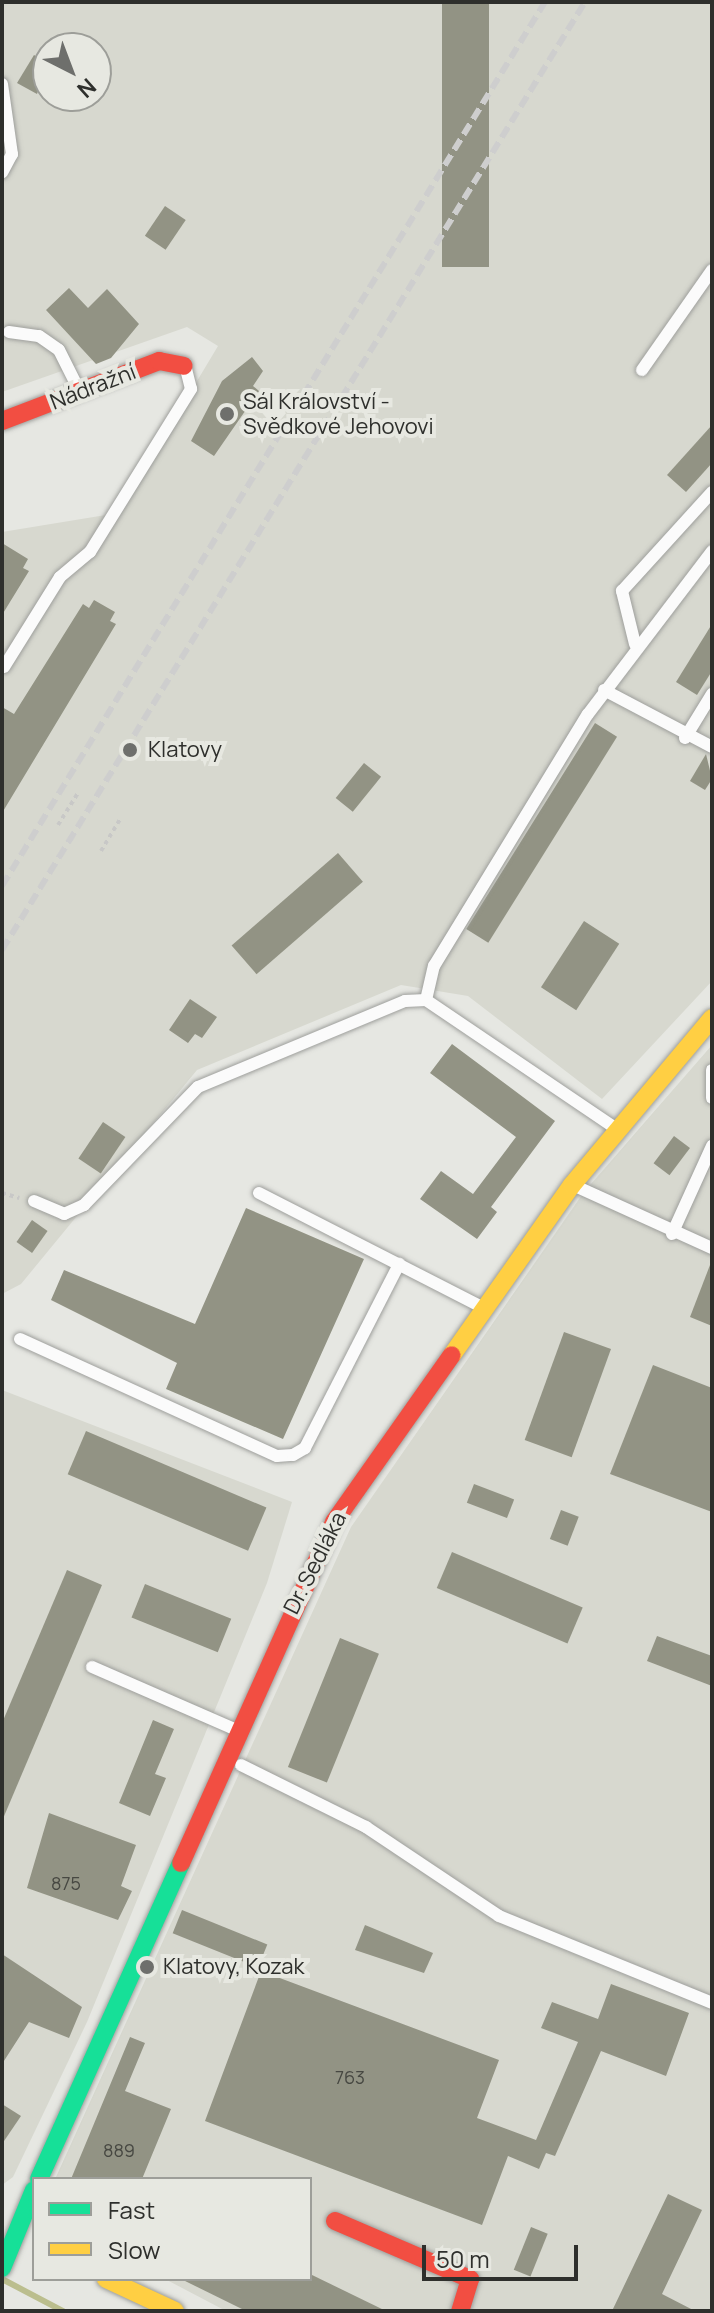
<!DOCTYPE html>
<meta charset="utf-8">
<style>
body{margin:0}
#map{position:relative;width:714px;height:2313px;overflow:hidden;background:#e6e7e2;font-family:Manrope,sans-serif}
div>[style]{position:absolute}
.built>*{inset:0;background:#d7d8cf}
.stream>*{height:6px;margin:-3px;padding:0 3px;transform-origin:3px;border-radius:3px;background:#bbbe8e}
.building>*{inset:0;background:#929384;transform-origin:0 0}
.path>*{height:4px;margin-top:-2px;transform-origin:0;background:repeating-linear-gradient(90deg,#c8c8c7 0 4px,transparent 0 8px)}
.roads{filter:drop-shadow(0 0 2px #9e9f9c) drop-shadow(0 0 2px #9e9f9c)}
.lane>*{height:12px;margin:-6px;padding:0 6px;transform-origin:6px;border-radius:6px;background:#fbfbfb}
.fast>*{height:18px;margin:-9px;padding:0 9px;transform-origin:9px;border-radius:9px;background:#16e098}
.slow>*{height:18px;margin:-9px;padding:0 9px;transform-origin:9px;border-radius:9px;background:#ffcf43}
.jam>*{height:18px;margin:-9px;padding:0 9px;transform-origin:9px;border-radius:9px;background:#f24e42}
.rail>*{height:6px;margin-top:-3px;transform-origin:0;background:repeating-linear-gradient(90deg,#cecece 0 12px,transparent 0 18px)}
.dots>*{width:22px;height:22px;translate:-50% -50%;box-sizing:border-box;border:4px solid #e7e8e1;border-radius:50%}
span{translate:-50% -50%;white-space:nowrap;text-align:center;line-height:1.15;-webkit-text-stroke:8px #e7e8e1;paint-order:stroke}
.number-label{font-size:18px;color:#474842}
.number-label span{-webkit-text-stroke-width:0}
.street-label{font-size:22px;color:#2e2f2c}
.poi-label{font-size:22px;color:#2e2f2c}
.left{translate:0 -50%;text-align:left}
.frame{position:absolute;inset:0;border:4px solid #2e2f2c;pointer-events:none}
.legend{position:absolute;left:32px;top:2177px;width:280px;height:104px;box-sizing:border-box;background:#e7e8e1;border:2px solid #9d9e99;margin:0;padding:10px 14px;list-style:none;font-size:24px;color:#2e2f2c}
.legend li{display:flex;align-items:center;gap:16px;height:40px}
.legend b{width:40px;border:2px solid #9d9e99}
.north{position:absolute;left:32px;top:32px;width:80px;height:80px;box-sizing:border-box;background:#e7e8e1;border:2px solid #9d9e99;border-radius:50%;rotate:138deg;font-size:22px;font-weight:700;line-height:32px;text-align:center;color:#2e2f2c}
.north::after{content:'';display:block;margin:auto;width:28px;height:36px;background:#6e6f6c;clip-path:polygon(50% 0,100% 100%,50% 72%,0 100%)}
.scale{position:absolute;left:422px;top:2245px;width:156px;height:36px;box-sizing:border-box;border:4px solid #2e2f2c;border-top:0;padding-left:10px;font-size:24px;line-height:28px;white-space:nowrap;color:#2e2f2c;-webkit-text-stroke:6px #e7e8e1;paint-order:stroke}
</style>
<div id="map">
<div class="built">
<div style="clip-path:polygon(evenodd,2px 2px,712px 2px,712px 981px,602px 1099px,468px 996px,401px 985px,197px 1070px,21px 1284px,2px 1294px,2px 532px,118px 513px,218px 346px,187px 327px,2px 392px,2px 2px,48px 48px,96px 48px,96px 96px,48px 96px,48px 48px)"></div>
<div style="clip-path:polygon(712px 1045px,712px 2311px,226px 2311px,165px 2279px,310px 2279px,310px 2179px,55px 2179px,351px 1527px,584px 1192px)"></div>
<div style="clip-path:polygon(2px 1390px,292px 1502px,267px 1583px,87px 2022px,13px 2177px,2px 2185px)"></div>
</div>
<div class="stream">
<div style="left:2px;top:2279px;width:69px;rotate:27.7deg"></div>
</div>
<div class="building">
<div style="left:442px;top:2px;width:47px;height:265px"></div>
<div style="clip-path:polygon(34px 55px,48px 63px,37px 94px,17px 83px)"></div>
<div style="left:165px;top:206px;width:25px;height:36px;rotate:34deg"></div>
<div style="clip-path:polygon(69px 288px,88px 308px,107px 289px,139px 324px,111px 358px,96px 364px,46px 310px)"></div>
<div style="clip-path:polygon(252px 357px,263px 371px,253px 386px,259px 391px,214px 456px,191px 441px,222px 381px)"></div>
<div style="clip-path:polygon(712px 425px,712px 463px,686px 492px,667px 475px)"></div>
<div style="clip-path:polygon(2px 543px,28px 559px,23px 568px,29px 571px,2px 615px)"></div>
<div style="clip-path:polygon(94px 600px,115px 612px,110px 621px,116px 624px,2px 813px,2px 707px,14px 714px,83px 604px,89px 608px)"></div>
<div style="clip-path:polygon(712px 624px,712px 671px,697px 695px,676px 682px)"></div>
<div style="left:595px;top:723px;width:26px;height:243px;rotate:32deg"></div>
<div style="clip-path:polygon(706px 754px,712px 779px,705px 790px,690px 781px)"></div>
<div style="left:364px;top:763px;width:22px;height:45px;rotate:39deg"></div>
<div style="left:338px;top:853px;width:38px;height:141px;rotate:49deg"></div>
<div style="left:584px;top:921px;width:42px;height:79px;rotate:33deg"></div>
<div style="clip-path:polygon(190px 999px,217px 1017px,202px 1038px,195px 1034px,188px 1043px,169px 1030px)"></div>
<div style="clip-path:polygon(452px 1044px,555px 1121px,491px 1207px,497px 1212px,477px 1239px,420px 1199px,441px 1171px,473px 1194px,516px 1137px,430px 1073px)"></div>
<div style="left:103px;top:1122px;width:27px;height:44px;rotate:34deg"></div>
<div style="left:674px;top:1136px;width:20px;height:34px;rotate:37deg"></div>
<div style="clip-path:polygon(246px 1208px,364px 1259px,283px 1439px,166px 1389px,177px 1363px,51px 1300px,64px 1270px,195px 1324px)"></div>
<div style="left:32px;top:1220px;width:19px;height:27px;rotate:35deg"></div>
<div style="clip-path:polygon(710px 1265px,712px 1265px,712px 1326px,690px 1317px)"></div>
<div style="left:564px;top:1332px;width:50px;height:115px;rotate:20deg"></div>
<div style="clip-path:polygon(653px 1365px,712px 1388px,712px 1512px,610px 1474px)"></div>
<div style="left:86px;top:1431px;width:196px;height:47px;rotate:23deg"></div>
<div style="left:474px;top:1484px;width:43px;height:20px;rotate:21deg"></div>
<div style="left:561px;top:1510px;width:19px;height:31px;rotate:21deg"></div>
<div style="left:452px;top:1552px;width:142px;height:39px;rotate:23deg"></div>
<div style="clip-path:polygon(67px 1570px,102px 1585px,2px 1821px,2px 1723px)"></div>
<div style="left:145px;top:1584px;width:93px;height:36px;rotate:22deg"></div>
<div style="clip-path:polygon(657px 1636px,712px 1656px,712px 1686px,647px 1661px)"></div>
<div style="left:340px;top:1638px;width:42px;height:139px;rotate:22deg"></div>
<div style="clip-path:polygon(153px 1720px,174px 1729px,155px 1774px,166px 1778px,150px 1816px,119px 1803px)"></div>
<div style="clip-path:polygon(49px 1813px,136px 1845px,121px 1886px,132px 1891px,118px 1920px,27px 1888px)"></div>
<div style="left:182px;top:1910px;width:92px;height:25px;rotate:22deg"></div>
<div style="clip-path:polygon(365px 1925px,433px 1953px,424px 1973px,355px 1950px)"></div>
<div style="clip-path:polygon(2px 1954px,82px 2007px,69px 2038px,29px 2022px,2px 2064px)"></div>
<div style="clip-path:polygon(261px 1971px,499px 2060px,477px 2118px,536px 2140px,578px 2042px,541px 2028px,552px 2002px,598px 2019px,611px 1984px,689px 2013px,666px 2076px,601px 2051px,555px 2156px,546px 2153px,539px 2169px,508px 2156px,482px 2225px,205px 2121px)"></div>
<div style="clip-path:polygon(130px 2037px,145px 2043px,125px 2091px,171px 2109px,142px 2179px,71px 2179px)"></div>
<div style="clip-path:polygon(2px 2104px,21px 2116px,2px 2144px)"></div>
<div style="clip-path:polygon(668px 2194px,702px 2210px,662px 2294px,695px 2311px,612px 2311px)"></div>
<div style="left:531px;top:2227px;width:18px;height:46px;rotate:22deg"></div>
<div style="clip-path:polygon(310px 2274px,386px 2311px,246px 2311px,181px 2279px)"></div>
</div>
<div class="path">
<div style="left:58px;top:825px;width:39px;rotate:-58deg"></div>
<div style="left:101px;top:851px;width:39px;rotate:-59deg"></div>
<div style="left:2px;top:1193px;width:18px;rotate:16deg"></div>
</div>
<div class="roads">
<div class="lane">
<div style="left:2px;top:84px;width:71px;rotate:81.9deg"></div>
<div style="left:12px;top:154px;width:21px;rotate:118deg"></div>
<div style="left:9px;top:332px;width:30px;rotate:8deg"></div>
<div style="left:39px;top:336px;width:24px;rotate:35deg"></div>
<div style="left:59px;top:350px;width:42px;rotate:63.4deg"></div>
<div style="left:642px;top:370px;width:122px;rotate:-55deg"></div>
<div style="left:635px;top:644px;width:55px;rotate:-103.8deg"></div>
<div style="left:622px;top:591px;width:134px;rotate:-47.7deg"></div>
<div style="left:4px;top:667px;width:106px;rotate:-58.1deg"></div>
<div style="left:60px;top:577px;width:39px;rotate:-40deg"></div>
<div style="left:90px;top:552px;width:192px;rotate:-58.2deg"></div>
<div style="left:191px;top:389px;width:21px;rotate:-104deg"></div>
<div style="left:604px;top:690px;width:122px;rotate:27.8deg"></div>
<div style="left:685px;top:738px;width:52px;rotate:-58.5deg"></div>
<div style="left:426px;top:1000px;width:35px;rotate:-77deg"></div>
<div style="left:434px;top:966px;width:295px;rotate:-58.6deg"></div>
<div style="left:588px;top:714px;width:205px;rotate:-52.7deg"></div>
<div style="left:712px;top:1070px;width:28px;rotate:90deg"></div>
<div style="left:573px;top:1185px;width:153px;rotate:24.4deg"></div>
<div style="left:259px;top:1193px;width:250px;rotate:27.1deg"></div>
<div style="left:34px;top:1201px;width:33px;rotate:23deg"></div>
<div style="left:64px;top:1214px;width:22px;rotate:-24deg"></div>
<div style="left:84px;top:1205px;width:164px;rotate:-46deg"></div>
<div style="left:198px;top:1087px;width:224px;rotate:-22.6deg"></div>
<div style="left:405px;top:1001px;width:21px;rotate:-3deg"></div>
<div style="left:426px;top:1000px;width:228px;rotate:34.1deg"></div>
<div style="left:672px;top:1234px;width:97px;rotate:-65.6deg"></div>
<div style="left:20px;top:1339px;width:282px;rotate:24.5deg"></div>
<div style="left:277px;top:1456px;width:16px;rotate:-4deg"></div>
<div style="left:293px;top:1455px;width:14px;rotate:-30deg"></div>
<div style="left:305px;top:1448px;width:207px;rotate:-62.9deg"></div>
<div style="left:92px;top:1667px;width:158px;rotate:23.5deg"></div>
<div style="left:241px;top:1765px;width:140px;rotate:26.4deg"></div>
<div style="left:366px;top:1827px;width:160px;rotate:33.8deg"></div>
<div style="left:499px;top:1916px;width:230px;rotate:22.2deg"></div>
</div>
<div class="fast">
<div style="left:39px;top:2179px;width:346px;rotate:-65.8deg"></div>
<div style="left:2px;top:2268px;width:84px;rotate:-67.7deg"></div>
</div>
<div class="slow">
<div style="left:452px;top:1355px;width:208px;rotate:-54.8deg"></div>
<div style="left:572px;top:1185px;width:218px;rotate:-50deg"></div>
<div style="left:106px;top:2279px;width:76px;rotate:24.9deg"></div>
</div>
<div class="jam">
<div style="left:2px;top:421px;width:168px;rotate:-20.9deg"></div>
<div style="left:159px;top:361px;width:25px;rotate:11deg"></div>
<div style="left:181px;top:1863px;width:374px;rotate:-65.8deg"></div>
<div style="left:334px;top:1522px;width:204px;rotate:-54.8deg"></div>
<div style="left:335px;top:2221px;width:147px;rotate:23.2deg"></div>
<div style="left:470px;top:2279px;width:34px;rotate:107deg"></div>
</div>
</div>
<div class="rail">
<div style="left:2px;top:886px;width:1037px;rotate:-58.44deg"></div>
<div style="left:2px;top:950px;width:1113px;rotate:-58.41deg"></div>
</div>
<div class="dots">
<div style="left:227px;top:414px;background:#6e6f6c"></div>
<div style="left:130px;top:750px;background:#6e6f6c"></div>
<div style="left:147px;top:1967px;background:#6e6f6c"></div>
</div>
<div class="number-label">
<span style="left:66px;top:1883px">875</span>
<span style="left:350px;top:2077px">763</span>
<span style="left:119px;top:2150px">889</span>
</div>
<div class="street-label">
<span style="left:93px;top:387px;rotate:-21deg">Nádražní</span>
<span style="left:315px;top:1563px;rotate:-63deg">Dr. Sedláka</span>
</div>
<div class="poi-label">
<span class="left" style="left:243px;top:414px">Sál Království -<br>Svědkové Jehovovi</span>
<span class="left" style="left:148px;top:750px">Klatovy</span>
<span class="left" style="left:163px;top:1967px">Klatovy, Kozak</span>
</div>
<div class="frame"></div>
<ul class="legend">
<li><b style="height:10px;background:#16e098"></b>Fast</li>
<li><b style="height:10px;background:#ffcf43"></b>Slow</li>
</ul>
<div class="north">N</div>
<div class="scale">50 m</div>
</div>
